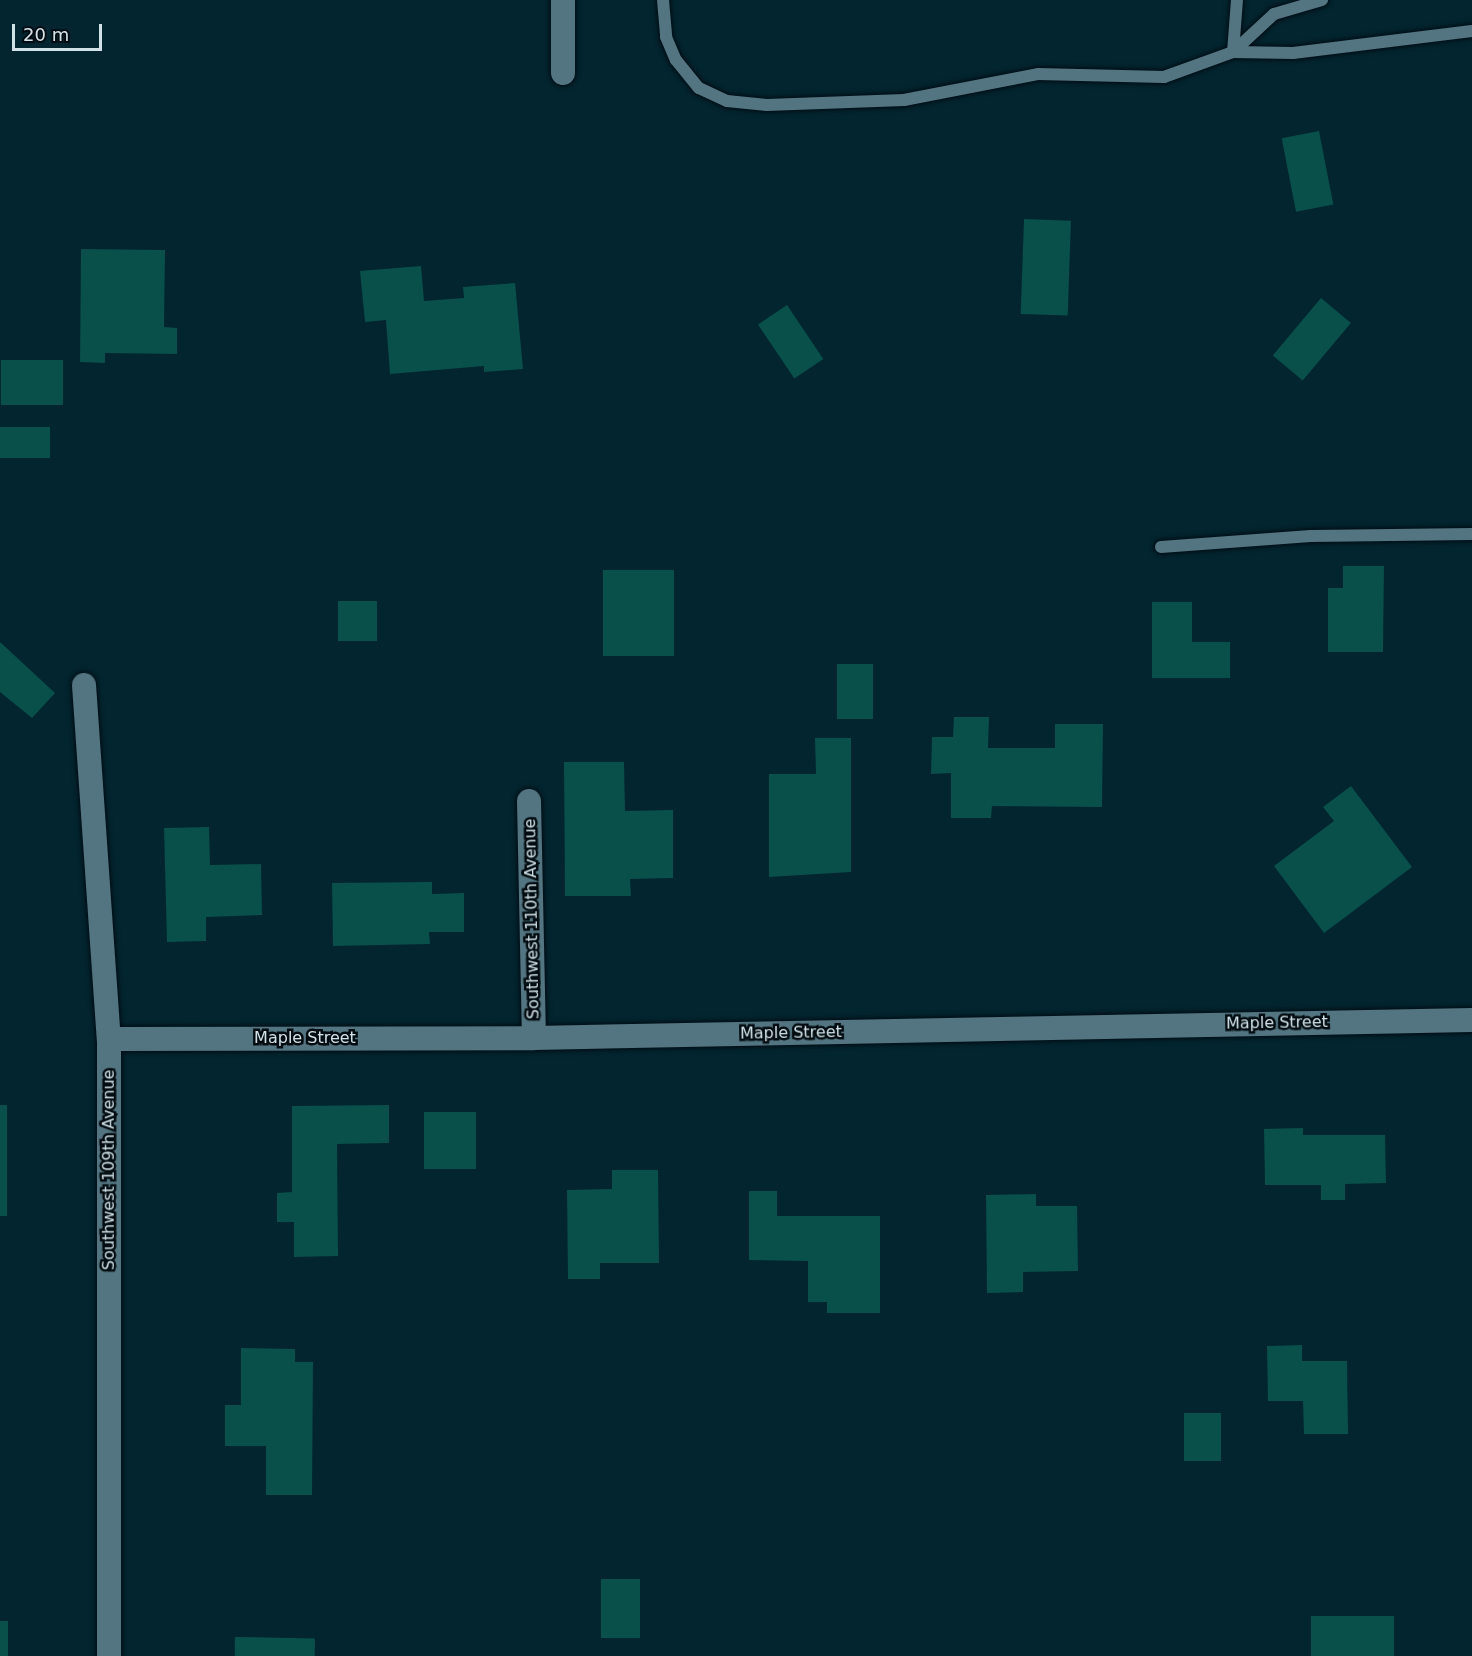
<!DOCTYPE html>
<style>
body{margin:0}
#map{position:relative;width:1472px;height:1656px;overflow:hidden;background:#03252f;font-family:"DejaVu Sans",sans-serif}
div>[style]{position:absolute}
.building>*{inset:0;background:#094f4a;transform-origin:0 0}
.roads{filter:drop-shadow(0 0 2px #000d14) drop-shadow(0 0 2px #000d14)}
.lane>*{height:12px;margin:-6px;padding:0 6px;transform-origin:6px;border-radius:6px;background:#537581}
.street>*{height:24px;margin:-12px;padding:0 12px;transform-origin:12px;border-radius:12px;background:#537581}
span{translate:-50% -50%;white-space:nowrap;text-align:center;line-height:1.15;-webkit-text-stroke:5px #020c10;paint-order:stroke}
.street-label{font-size:16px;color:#d0e2e8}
.scale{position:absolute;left:12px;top:24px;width:90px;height:27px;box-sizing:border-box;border:3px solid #d0e2e8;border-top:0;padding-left:8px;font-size:18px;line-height:21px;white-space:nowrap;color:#d0e2e8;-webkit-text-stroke:4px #020c10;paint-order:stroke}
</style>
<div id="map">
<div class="building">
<div style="left:1319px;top:131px;width:75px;height:38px;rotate:79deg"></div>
<div style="left:1024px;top:219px;width:47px;height:95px;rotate:2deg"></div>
<div style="clip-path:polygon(81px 249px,165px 250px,164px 327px,177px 328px,177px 354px,105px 353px,105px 363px,80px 362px)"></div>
<div style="clip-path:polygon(421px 266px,424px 301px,464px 298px,463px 287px,515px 283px,523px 369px,484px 372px,484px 366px,390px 374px,386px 320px,365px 322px,360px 271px)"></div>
<div style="left:1321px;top:298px;width:39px;height:75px;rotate:40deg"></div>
<div style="left:787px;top:305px;width:65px;height:35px;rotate:56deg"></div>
<div style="left:63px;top:360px;width:45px;height:62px;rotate:90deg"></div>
<div style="left:50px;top:427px;width:31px;height:50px;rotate:90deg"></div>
<div style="clip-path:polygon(1343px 566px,1384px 566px,1383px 652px,1328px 652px,1328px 588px,1343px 588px)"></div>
<div style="left:674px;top:570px;width:86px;height:71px;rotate:90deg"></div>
<div style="left:338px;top:601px;width:39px;height:40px"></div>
<div style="clip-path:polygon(1152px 602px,1192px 602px,1192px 642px,1230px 642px,1230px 678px,1152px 678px)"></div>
<div style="clip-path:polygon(0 642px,55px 693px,32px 718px,0 692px)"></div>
<div style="left:837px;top:664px;width:36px;height:55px"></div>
<div style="clip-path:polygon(954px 717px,989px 717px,988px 748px,1055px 748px,1055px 724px,1103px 724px,1102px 807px,992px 806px,991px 818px,951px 818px,951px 773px,931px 774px,932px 737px,953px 737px)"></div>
<div style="clip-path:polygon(815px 738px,851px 738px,851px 872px,769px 877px,769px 774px,816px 774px)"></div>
<div style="clip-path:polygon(564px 762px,624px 762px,625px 811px,673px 810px,673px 878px,630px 879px,631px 896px,565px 896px)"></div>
<div style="clip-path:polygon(1351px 786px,1412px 867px,1324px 933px,1274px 866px,1334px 821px,1323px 807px)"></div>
<div style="clip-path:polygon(209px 827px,210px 865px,261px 864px,262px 915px,206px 917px,206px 941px,167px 942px,164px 828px)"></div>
<div style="clip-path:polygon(432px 882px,432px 894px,464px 893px,464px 932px,429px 932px,430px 944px,333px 946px,332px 883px)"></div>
<div style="left:0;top:1105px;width:7px;height:111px"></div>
<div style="clip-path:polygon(389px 1105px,389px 1143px,337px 1144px,338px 1256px,294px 1257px,294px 1222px,277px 1222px,277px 1193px,292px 1192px,292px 1106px)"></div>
<div style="left:424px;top:1112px;width:52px;height:57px"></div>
<div style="clip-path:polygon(1303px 1128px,1303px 1135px,1385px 1135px,1386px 1183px,1345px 1184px,1345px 1200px,1321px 1200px,1321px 1185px,1265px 1185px,1264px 1129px)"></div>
<div style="clip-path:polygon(612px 1170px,658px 1170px,659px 1263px,600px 1263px,600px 1279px,568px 1279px,567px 1190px,612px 1189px)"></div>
<div style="clip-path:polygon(749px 1191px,777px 1191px,777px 1216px,880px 1216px,880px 1313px,827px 1313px,827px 1302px,808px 1302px,808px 1261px,749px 1260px)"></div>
<div style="clip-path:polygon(1036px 1194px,1036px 1206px,1077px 1206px,1078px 1271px,1023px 1272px,1023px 1292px,987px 1293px,986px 1195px)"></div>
<div style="clip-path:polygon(1302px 1345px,1302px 1361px,1347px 1361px,1348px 1434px,1304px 1434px,1303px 1401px,1268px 1401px,1267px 1346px)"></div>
<div style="clip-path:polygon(241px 1348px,295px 1349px,295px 1362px,313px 1362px,312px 1495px,266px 1495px,266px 1446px,225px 1446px,225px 1405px,241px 1405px)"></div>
<div style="left:1184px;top:1413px;width:37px;height:48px"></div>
<div style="left:640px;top:1579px;width:59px;height:39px;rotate:90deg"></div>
<div style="left:1311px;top:1616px;width:83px;height:40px"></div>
<div style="left:0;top:1621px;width:8px;height:35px"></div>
<div style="left:235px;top:1637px;width:80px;height:19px;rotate:1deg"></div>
</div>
<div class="roads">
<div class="lane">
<div style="left:663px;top:0;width:37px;rotate:85deg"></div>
<div style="left:666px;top:37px;width:25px;rotate:67deg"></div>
<div style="left:676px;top:60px;width:36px;rotate:51deg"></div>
<div style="left:699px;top:88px;width:31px;rotate:25deg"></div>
<div style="left:727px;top:101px;width:40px;rotate:5.7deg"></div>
<div style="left:767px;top:105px;width:137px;rotate:-2.1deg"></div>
<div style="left:904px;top:100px;width:136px;rotate:-11deg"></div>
<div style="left:1038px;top:74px;width:126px;rotate:1.4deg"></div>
<div style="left:1164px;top:77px;width:73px;rotate:-19.9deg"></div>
<div style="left:1233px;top:52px;width:60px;rotate:1deg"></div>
<div style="left:1293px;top:53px;width:180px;rotate:-7deg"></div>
<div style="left:1233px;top:52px;width:56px;rotate:-42.8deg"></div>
<div style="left:1274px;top:14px;width:50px;rotate:-16.3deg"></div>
<div style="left:1233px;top:52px;width:52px;rotate:-85.6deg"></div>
<div style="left:1161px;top:547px;width:150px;rotate:-4.2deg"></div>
<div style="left:1311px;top:536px;width:161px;rotate:-0.7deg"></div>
</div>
<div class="street">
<div style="left:563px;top:73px;width:73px;rotate:-90deg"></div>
<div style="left:84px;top:685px;width:355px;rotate:86deg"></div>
<div style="left:109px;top:1039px;width:617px;rotate:90deg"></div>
<div style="left:529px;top:801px;width:237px;rotate:88.8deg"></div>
<div style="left:109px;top:1039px;width:425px;rotate:-0.1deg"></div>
<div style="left:534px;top:1038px;width:938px;rotate:-1.1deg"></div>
</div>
</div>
<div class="street-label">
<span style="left:532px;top:919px;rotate:-91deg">Southwest 110th Avenue</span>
<span style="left:1277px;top:1023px;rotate:-1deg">Maple Street</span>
<span style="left:791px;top:1033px;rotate:-1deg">Maple Street</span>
<span style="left:305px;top:1038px">Maple Street</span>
<span style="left:109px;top:1170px;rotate:-90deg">Southwest 109th Avenue</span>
</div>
<div class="scale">20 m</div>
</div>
